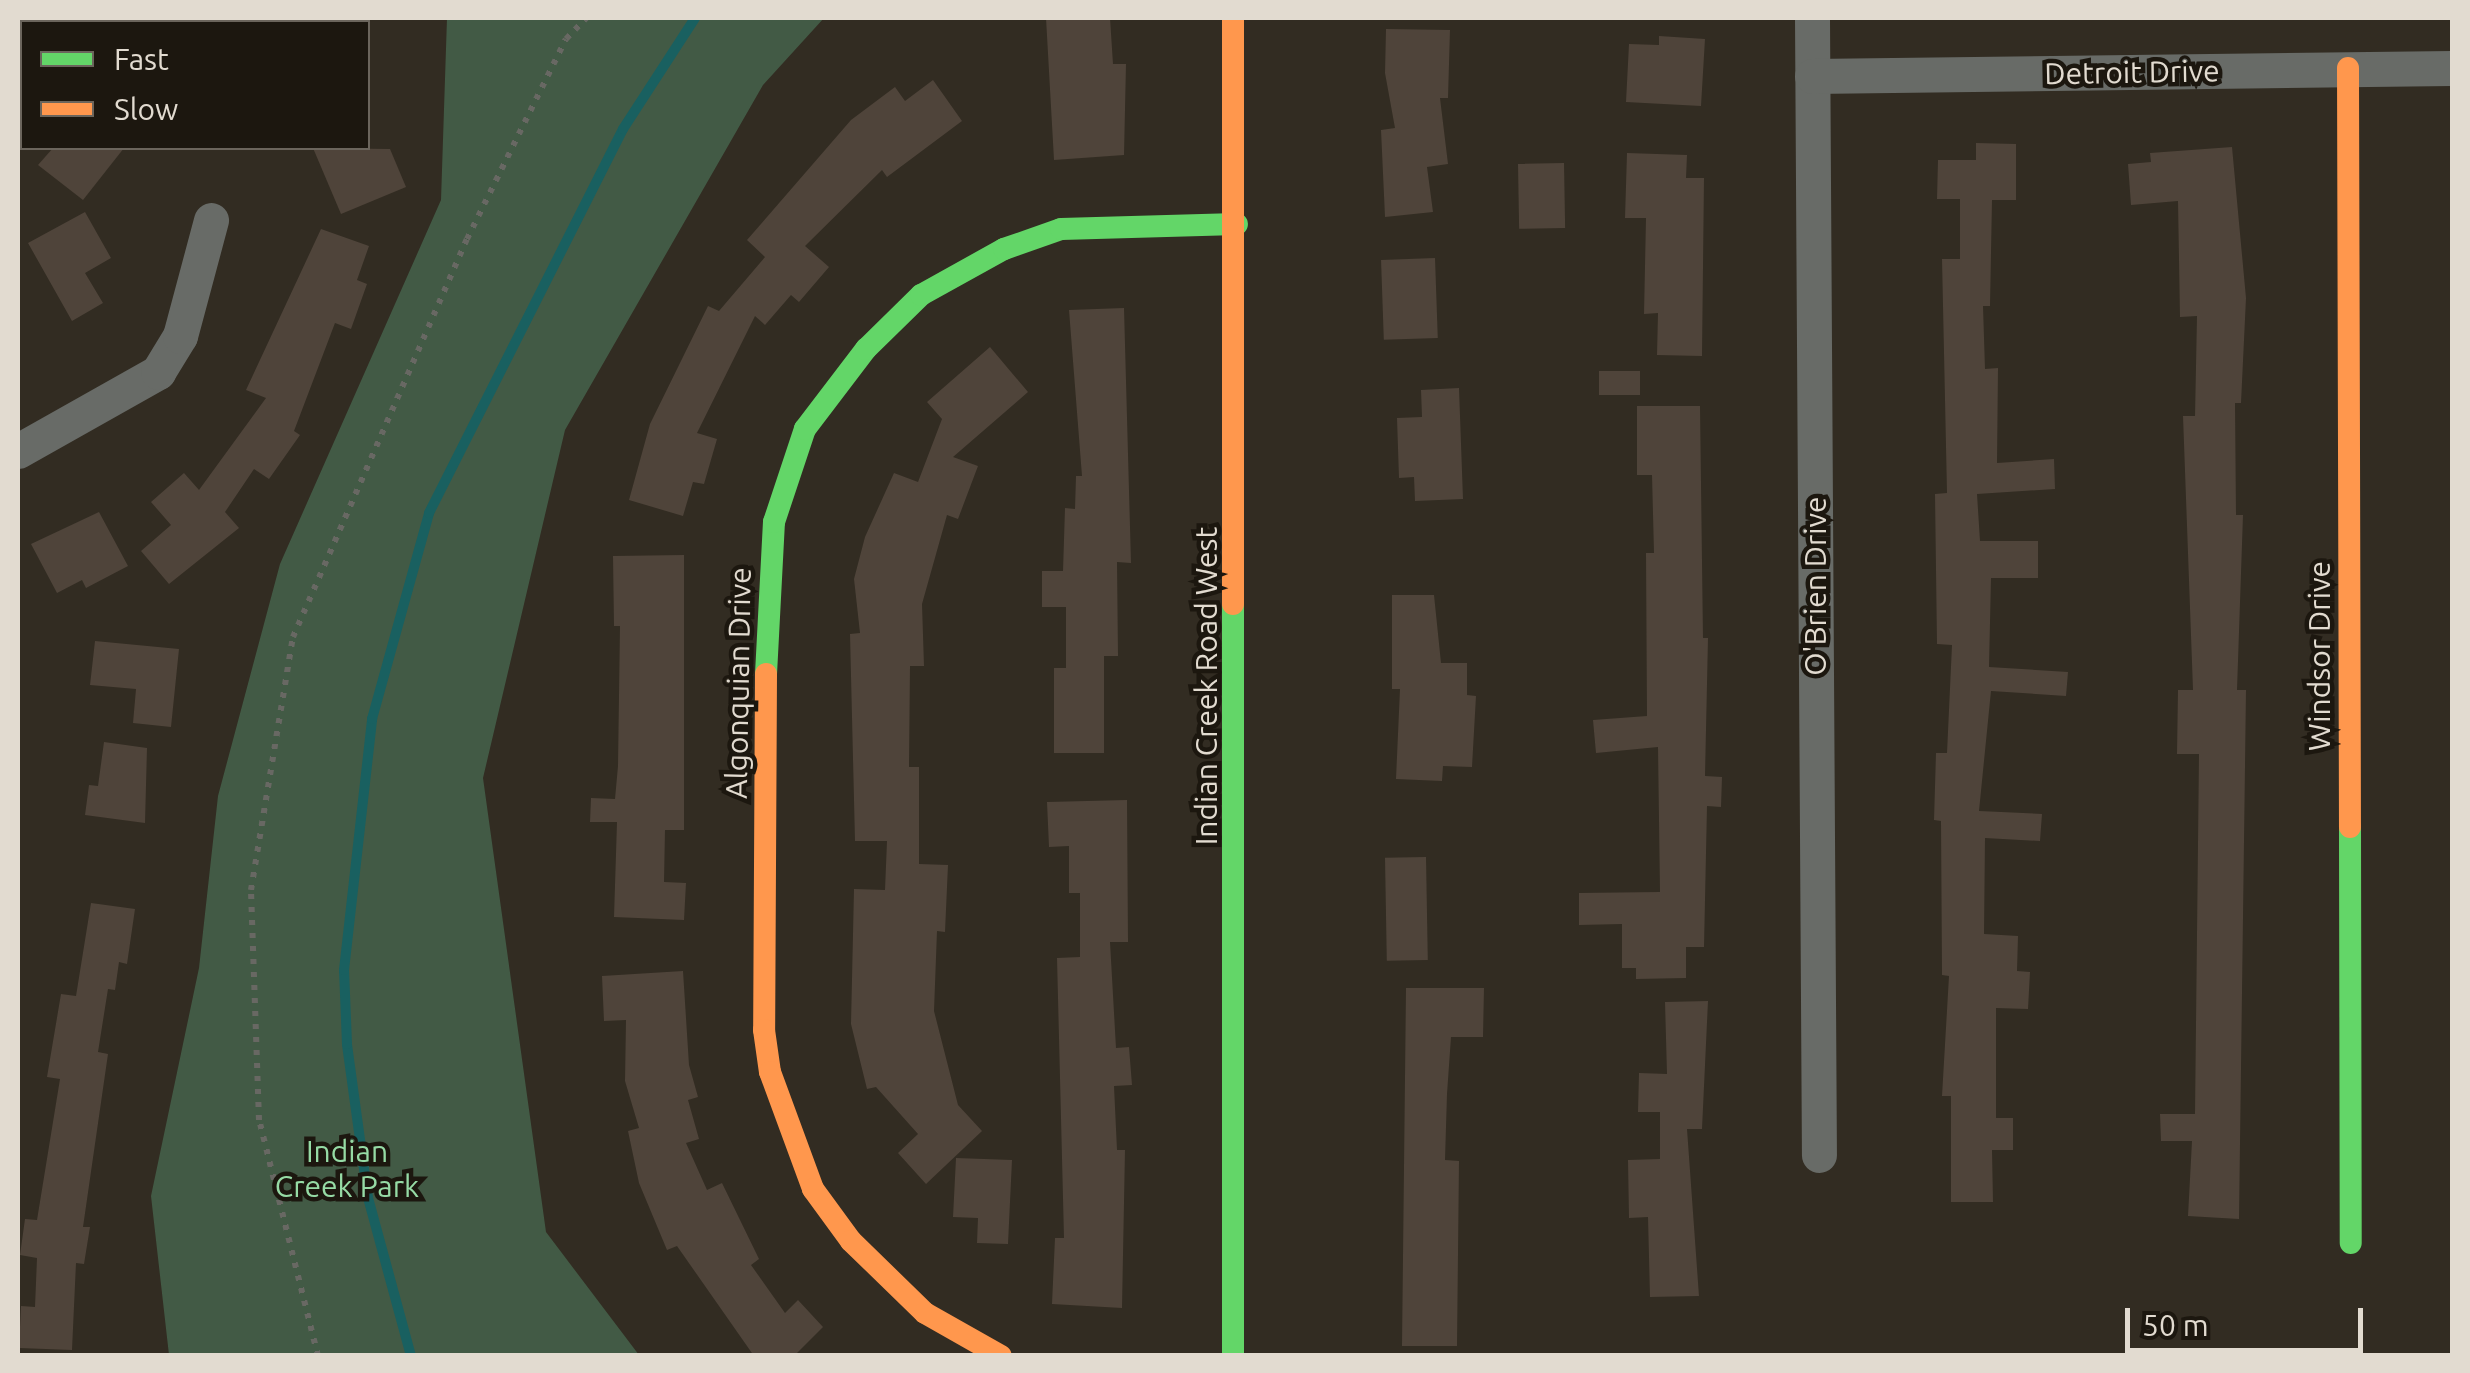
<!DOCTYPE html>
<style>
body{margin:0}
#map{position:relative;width:2470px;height:1373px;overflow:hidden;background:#322c22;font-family:Ubuntu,sans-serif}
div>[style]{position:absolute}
.green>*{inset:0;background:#425a45}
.stream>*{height:10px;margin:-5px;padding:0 5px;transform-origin:5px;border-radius:5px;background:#196060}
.building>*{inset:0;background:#4f443a;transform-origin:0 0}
.path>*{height:6px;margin-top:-3px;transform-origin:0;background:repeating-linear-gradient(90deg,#686863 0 5px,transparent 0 13px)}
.street>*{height:35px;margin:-17.5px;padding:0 17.5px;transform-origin:17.5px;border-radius:17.5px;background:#686b67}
.fast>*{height:22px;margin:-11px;padding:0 11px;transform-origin:11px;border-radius:11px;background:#63d668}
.slow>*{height:22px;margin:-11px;padding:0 11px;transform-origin:11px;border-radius:11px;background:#ff974d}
span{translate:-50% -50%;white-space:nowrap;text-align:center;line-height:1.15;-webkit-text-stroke:9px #1c170f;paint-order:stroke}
.street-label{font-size:30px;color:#e2dbd0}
.park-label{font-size:30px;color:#96dba5}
.frame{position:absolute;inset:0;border:20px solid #e2dbd0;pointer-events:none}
.legend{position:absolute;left:20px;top:20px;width:350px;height:130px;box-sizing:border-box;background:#1c170f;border:2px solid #6b655c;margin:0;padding:12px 18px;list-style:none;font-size:30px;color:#e2dbd0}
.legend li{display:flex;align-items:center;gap:20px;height:50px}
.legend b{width:50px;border:2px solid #6b655c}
.scale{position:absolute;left:2125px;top:1308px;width:238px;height:45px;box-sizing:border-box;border:5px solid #e2dbd0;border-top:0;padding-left:12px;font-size:30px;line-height:35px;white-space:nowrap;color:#e2dbd0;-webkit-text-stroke:8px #1c170f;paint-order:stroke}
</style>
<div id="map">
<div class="green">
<div style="clip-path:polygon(447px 18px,824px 18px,763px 85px,565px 430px,483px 778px,546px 1232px,639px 1355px,169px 1355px,151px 1196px,199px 968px,218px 796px,280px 564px,441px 200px)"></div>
</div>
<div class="stream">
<div style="left:411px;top:1356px;width:164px;rotate:-105.2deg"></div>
<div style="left:368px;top:1198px;width:155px;rotate:-97.8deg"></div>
<div style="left:347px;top:1044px;width:74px;rotate:-92.3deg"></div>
<div style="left:344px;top:970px;width:253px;rotate:-83.6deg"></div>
<div style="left:372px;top:719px;width:214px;rotate:-74.5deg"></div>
<div style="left:429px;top:513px;width:430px;rotate:-63.2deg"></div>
<div style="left:623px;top:129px;width:132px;rotate:-57deg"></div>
</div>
<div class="building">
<div style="clip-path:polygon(1046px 18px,1110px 18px,1113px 64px,1126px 64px,1124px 155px,1054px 160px)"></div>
<div style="clip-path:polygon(1386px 29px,1450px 30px,1448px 98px,1440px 98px,1448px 164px,1427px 167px,1433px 212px,1385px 217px,1381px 130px,1395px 128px,1385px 73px)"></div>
<div style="clip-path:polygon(1659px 36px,1705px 39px,1701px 106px,1626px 102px,1629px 44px,1659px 45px)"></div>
<div style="clip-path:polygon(933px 80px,962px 121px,887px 177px,882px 170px,805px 246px,829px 267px,799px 302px,791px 295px,765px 325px,755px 316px,697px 433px,717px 439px,704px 484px,693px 482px,683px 516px,629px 500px,650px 424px,708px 306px,719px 311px,765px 257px,747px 240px,851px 120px,895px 87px,905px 101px)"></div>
<div style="clip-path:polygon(1976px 143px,2016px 144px,2016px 200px,1992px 200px,1990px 306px,1983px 306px,1985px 369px,1998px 368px,1997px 463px,2054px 459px,2055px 489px,1977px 494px,1980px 541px,2038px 541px,2038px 578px,1991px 578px,1989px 667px,2068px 672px,2066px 696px,1991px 691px,1979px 811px,2042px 814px,2040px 841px,1985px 838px,1984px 934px,2018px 936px,2017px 971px,2030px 972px,2028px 1009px,1996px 1008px,1996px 1118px,2013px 1118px,2013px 1150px,1992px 1150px,1993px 1202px,1951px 1202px,1951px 1096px,1942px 1096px,1949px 976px,1942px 975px,1941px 821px,1934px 820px,1936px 753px,1947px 753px,1952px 645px,1937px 644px,1935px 494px,1947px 493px,1942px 259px,1960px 259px,1960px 199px,1937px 199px,1938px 160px,1976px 160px)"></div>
<div style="clip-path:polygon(2232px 147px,2246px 298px,2241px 403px,2235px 403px,2236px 515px,2243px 515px,2237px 690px,2246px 690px,2239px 1219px,2188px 1216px,2192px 1141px,2161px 1141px,2160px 1114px,2195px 1114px,2199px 754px,2177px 754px,2178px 690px,2193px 690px,2183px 416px,2195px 416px,2197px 316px,2180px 317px,2178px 201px,2131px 205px,2128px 164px,2151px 162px,2150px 153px)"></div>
<div style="clip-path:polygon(53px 148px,124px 148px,83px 200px,38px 165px)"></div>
<div style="clip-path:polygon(313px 148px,390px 149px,406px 187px,341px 214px)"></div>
<div style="clip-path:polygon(1627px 153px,1687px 155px,1686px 178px,1704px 178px,1702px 356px,1657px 355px,1658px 313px,1644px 314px,1646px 218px,1625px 218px)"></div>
<div style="left:1564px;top:163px;width:65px;height:46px;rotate:89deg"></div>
<div style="clip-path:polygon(85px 212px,111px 258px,85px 273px,103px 303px,72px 321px,28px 243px)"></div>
<div style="clip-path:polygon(321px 229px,369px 246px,357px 280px,367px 284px,351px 329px,335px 323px,294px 431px,300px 435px,269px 479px,254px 469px,225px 512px,239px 528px,169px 584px,141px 551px,171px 525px,151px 502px,184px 473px,199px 490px,266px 398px,246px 390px)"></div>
<div style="left:1435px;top:258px;width:80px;height:54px;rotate:88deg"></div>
<div style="clip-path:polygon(1124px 308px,1131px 563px,1117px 562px,1118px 656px,1104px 656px,1104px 753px,1054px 753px,1054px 668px,1066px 668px,1066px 607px,1042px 607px,1042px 571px,1063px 571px,1065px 508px,1075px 509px,1076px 476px,1082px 476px,1069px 310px)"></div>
<div style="clip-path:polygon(990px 347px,1028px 392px,953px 457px,978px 466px,958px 519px,947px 515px,922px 604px,924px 666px,910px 666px,909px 767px,919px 767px,919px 864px,948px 865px,945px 932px,937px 931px,934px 1011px,958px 1105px,982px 1131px,926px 1184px,898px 1153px,918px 1134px,876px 1087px,867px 1089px,851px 1024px,854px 889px,885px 890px,887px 841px,855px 841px,850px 634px,860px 633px,854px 579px,865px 537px,894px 473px,918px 482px,942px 419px,927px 402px)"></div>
<div style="left:1599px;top:371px;width:41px;height:24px"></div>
<div style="clip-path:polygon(1459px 388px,1463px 499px,1415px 501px,1414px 477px,1399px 478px,1397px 418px,1422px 417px,1421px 390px)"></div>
<div style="clip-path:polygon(1637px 406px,1700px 406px,1703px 638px,1708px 638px,1705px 776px,1722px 777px,1721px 807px,1707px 806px,1704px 947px,1686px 947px,1686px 978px,1636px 979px,1636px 968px,1622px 968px,1622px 924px,1579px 925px,1579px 893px,1660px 892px,1658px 747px,1596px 753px,1593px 720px,1647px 716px,1646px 553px,1654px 553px,1652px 475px,1637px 475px)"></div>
<div style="clip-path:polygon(99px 512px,128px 566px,86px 588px,82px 580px,57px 593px,31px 544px)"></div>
<div style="clip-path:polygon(684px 555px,684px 830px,665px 830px,664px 882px,686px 883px,684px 920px,614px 917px,617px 822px,590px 822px,591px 798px,615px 799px,618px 766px,620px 626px,614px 626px,613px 556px)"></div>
<div style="clip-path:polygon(1392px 595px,1434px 595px,1441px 663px,1467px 663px,1467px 695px,1476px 696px,1472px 767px,1443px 766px,1442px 781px,1396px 779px,1400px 689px,1392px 689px)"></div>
<div style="clip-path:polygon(95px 641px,179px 649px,171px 727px,133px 723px,136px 689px,90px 685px)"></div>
<div style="clip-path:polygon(104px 742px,147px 748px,145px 823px,85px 815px,89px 785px,98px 786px)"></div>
<div style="clip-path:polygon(1127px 800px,1128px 942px,1110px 942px,1116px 1048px,1129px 1047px,1132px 1085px,1114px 1086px,1117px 1150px,1125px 1150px,1122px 1308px,1052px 1304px,1055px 1238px,1064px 1238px,1057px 958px,1080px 957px,1080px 893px,1069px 893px,1069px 846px,1049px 847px,1047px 802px)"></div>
<div style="left:1426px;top:857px;width:103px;height:41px;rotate:89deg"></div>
<div style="clip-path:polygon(91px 903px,135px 909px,127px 964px,119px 962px,115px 990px,108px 989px,98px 1052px,108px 1054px,83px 1227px,90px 1227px,84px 1264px,76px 1263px,72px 1350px,19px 1348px,21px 1306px,35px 1307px,37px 1258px,20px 1255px,25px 1219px,37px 1220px,60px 1079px,47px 1077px,61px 994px,76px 996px)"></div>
<div style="clip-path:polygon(683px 971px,689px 1065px,698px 1097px,688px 1100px,699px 1139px,686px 1143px,707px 1190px,722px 1183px,759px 1259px,751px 1265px,785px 1313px,798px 1300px,823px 1327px,794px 1356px,754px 1356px,677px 1246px,667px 1250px,639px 1183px,628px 1131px,639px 1128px,625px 1081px,626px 1020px,604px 1021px,602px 976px)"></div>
<div style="clip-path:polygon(1406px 988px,1484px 988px,1483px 1037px,1451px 1037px,1447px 1094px,1445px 1160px,1459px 1161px,1457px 1346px,1402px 1346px)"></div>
<div style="clip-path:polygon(1708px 1001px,1702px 1129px,1687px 1129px,1699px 1296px,1650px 1297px,1648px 1217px,1629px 1218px,1628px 1160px,1660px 1159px,1660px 1112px,1638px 1112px,1639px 1073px,1667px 1074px,1665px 1002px)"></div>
<div style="clip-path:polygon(956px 1158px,1012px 1160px,1008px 1244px,977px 1243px,978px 1218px,953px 1217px)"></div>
</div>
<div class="path">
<div style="left:318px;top:1356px;width:243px;rotate:-104deg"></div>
<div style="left:259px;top:1120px;width:230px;rotate:-92deg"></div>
<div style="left:251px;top:890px;width:256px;rotate:-80.6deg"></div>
<div style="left:293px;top:637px;width:434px;rotate:-66.4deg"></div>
<div style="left:467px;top:239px;width:223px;rotate:-63.7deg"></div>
<div style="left:566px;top:39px;width:29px;rotate:-46deg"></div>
</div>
<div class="street">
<div style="left:1812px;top:18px;width:1137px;rotate:89.65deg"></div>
<div style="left:1812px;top:76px;width:640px;rotate:-0.72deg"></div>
<div style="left:18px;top:451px;width:161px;rotate:-29.4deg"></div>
<div style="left:158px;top:372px;width:42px;rotate:-58.6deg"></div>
<div style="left:180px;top:336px;width:120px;rotate:-75deg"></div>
</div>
<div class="fast">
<div style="left:1233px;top:604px;width:752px;rotate:90deg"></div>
<div style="left:766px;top:674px;width:152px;rotate:-87deg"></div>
<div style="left:774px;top:522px;width:98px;rotate:-71.6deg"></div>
<div style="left:805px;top:429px;width:101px;rotate:-52.7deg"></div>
<div style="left:866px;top:349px;width:77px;rotate:-44.5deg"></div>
<div style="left:921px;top:295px;width:95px;rotate:-29deg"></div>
<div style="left:1004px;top:249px;width:60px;rotate:-19.3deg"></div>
<div style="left:1061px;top:229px;width:176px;rotate:-1.6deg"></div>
<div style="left:2350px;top:827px;width:416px;rotate:89.9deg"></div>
</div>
<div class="slow">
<div style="left:1233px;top:18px;width:586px;rotate:90deg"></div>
<div style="left:2348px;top:68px;width:759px;rotate:89.85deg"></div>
<div style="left:766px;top:674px;width:356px;rotate:90.3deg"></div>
<div style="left:764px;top:1030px;width:42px;rotate:81.9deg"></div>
<div style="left:770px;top:1072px;width:125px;rotate:69.8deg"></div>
<div style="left:813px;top:1189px;width:64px;rotate:53.8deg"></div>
<div style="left:851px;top:1241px;width:103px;rotate:44.2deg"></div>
<div style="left:925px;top:1313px;width:87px;rotate:29.5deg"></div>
</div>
<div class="street-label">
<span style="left:2132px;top:72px;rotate:-1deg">Detroit Drive</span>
<span style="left:1815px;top:586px;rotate:-90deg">O'Brien Drive</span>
<span style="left:2319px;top:656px;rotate:-90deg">Windsor Drive</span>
<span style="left:738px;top:683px;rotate:-89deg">Algonquian Drive</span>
<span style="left:1206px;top:686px;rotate:-90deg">Indian Creek Road West</span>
</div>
<div class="park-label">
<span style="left:347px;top:1168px">Indian<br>Creek Park</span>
</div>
<div class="frame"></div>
<ul class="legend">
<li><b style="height:12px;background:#63d668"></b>Fast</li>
<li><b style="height:12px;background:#ff974d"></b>Slow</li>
</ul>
<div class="scale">50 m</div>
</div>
